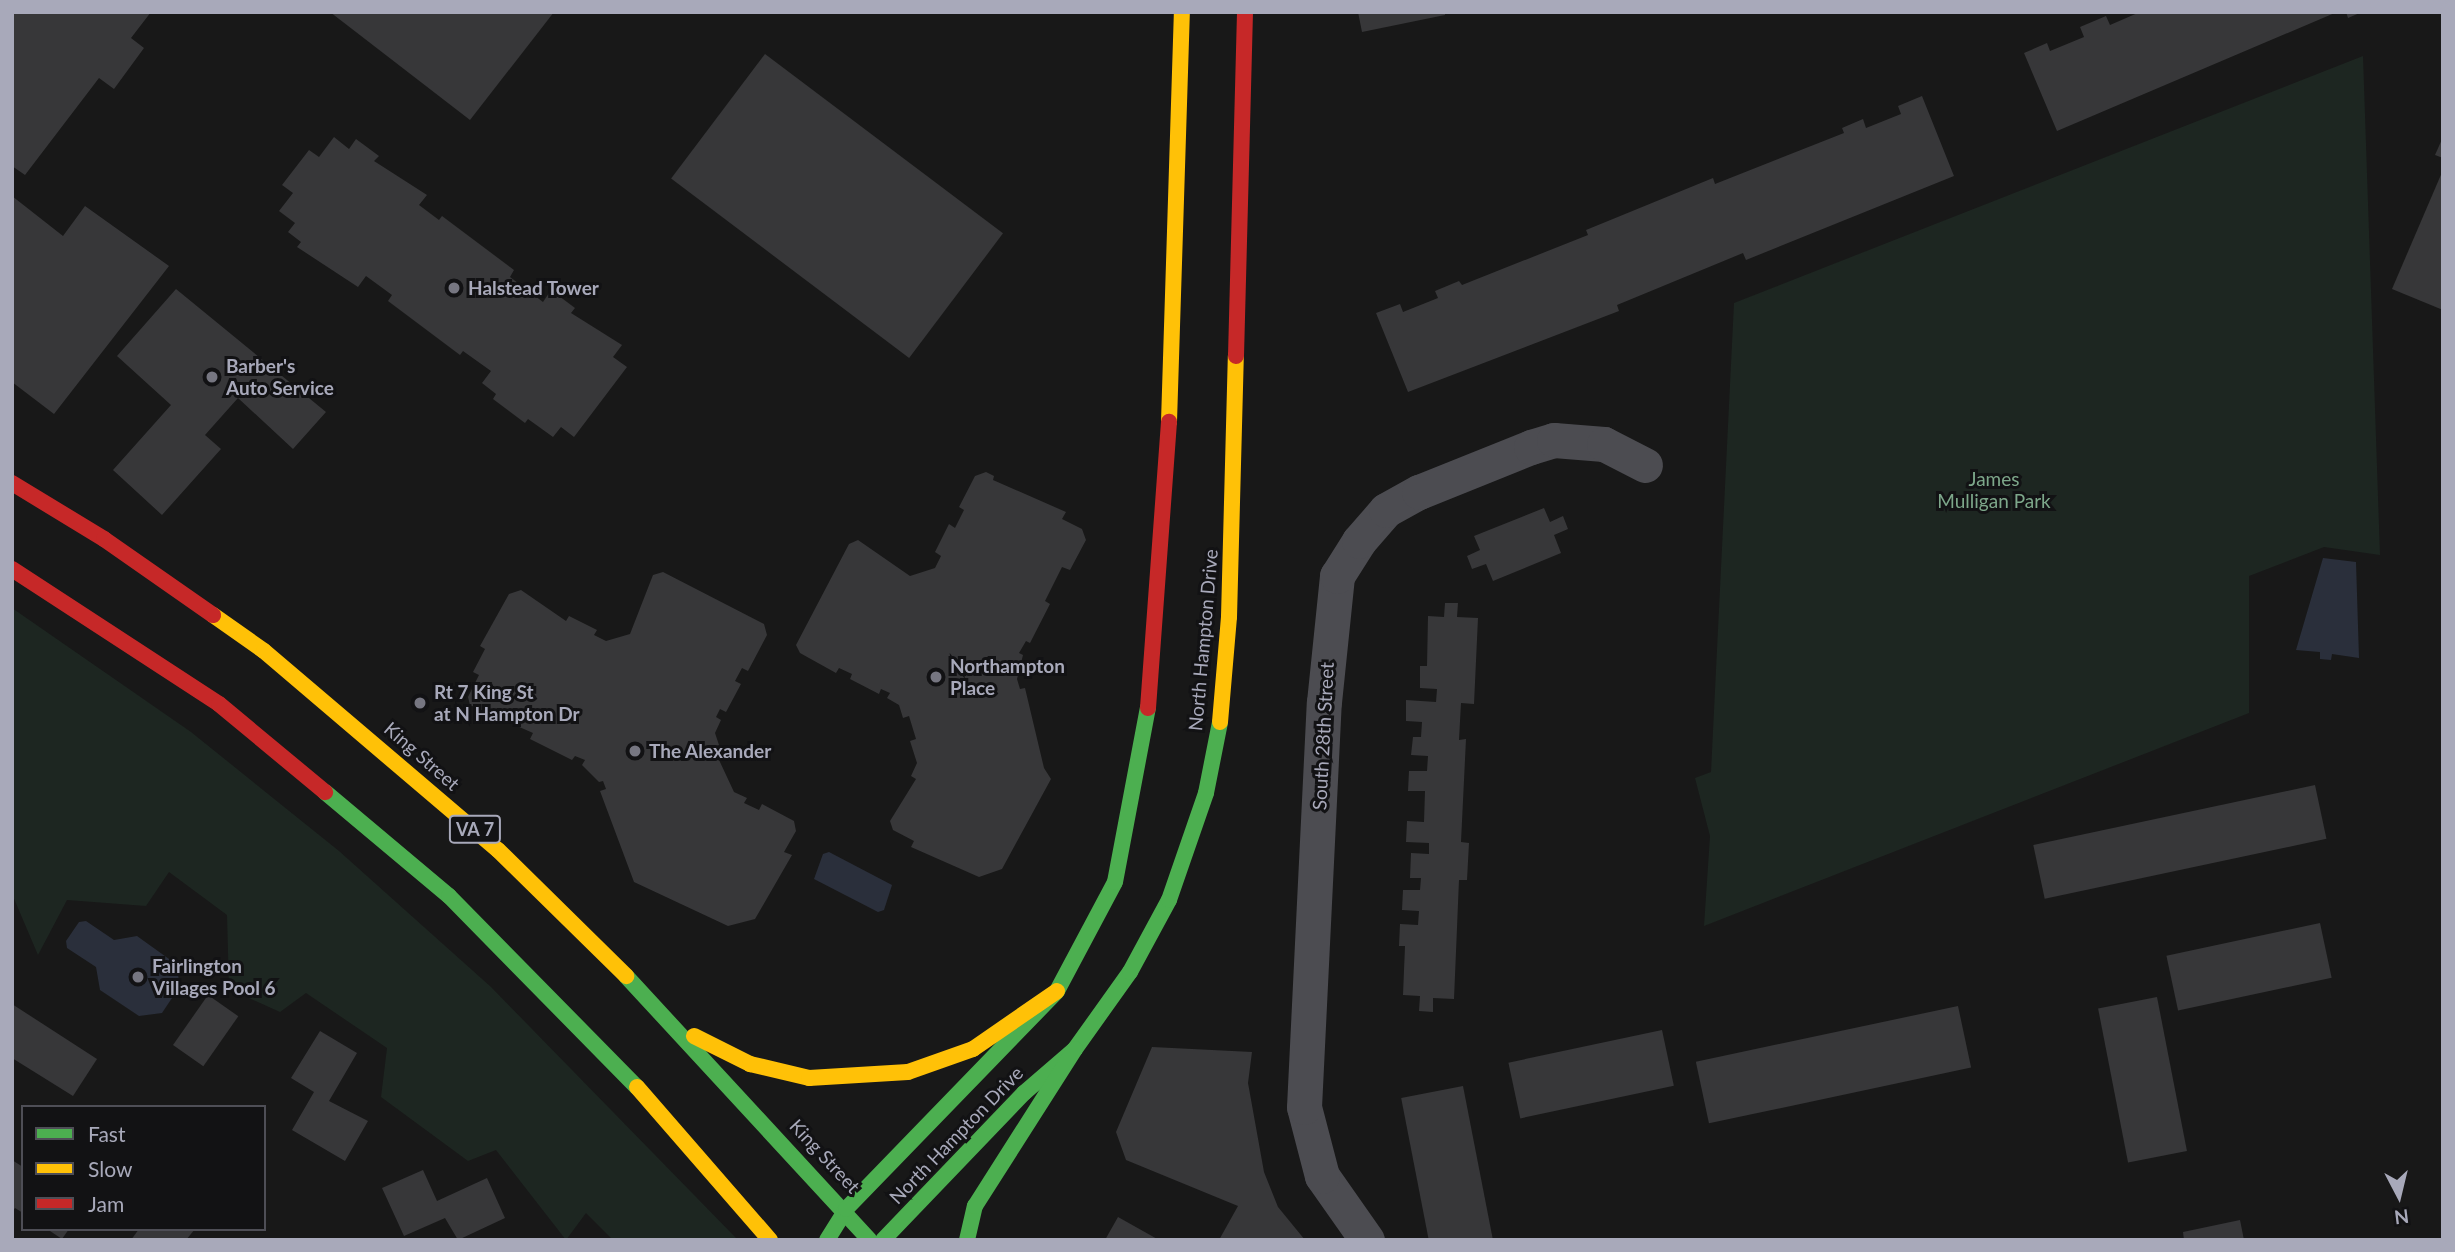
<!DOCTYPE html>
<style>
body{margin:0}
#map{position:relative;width:2455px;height:1252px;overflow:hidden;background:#181818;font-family:Lato,sans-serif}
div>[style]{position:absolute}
.green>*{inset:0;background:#1d2621}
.water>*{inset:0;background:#2a2f3b}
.building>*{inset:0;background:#373739;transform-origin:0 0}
.street>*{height:35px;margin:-17.5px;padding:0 17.5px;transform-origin:17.5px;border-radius:17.5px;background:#4c4c51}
.fast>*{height:16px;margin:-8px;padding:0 8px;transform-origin:8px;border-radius:8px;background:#4caf50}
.slow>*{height:16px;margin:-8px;padding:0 8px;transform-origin:8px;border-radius:8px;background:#ffc107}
.jam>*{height:16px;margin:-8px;padding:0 8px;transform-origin:8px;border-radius:8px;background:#c62828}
.dots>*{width:19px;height:19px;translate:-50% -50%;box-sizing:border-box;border:4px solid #121214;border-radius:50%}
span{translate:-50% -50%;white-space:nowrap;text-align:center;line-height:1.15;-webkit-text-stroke:6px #121214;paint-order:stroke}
.shield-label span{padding:2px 5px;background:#121214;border:2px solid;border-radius:5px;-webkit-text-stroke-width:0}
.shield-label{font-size:18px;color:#a8a9ba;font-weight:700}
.poi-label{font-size:19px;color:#a8a9ba;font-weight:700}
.left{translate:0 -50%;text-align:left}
.park-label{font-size:19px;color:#7da78a}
.street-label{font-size:19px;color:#a8a9ba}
.frame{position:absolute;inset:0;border:14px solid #a8a9ba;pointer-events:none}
.legend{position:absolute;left:21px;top:1105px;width:245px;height:126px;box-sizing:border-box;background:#121214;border:2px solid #4e4e56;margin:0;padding:9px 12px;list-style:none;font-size:21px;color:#a8a9ba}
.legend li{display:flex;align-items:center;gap:14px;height:35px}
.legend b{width:35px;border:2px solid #4e4e56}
.north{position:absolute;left:2364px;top:1161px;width:70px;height:70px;-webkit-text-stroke:5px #121214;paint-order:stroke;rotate:173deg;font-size:19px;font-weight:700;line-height:28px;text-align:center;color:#a8a9ba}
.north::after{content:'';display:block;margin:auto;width:24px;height:32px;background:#a8a9ba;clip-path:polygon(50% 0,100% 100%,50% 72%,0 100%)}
</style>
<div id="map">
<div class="green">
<div style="clip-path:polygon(2363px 56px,2380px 555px,2324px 547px,2249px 576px,2249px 713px,1704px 926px,1710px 836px,1695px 778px,1711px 772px,1734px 303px)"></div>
<div style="clip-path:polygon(12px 608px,191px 732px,339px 851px,491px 987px,738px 1240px,613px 1240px,586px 1213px,566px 1240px,496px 1150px,468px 1161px,381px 1097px,387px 1048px,306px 993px,280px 1012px,229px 989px,227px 915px,169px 872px,146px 906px,67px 900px,38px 955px,12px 894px)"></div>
</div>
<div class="water">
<div style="clip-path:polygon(2323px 558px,2356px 562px,2359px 658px,2332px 654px,2331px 660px,2320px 659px,2320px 652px,2296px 650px)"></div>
<div style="clip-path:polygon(829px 852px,892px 885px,884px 910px,878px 912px,814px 879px,823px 854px)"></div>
<div style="clip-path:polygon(86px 921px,114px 940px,137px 936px,176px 964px,180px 986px,162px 1013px,139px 1016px,100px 990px,96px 967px,67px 948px,66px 941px,79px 922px)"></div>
</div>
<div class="building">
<div style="clip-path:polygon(12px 12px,151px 12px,131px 38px,144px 48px,114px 89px,99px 78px,25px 175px,12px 166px)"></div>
<div style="clip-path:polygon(330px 12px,554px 12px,470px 120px)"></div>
<div style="clip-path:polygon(1358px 12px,1445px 12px,1445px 15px,1362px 32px)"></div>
<div style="clip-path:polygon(2140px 12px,2337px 12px,2057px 131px,2024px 53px,2047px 43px,2050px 51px,2084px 37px,2080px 27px,2106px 16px,2110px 25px)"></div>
<div style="clip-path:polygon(2346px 12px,2362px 12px,2348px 18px)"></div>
<div style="left:765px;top:54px;width:298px;height:156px;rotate:37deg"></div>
<div style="clip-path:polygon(1922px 96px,1954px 176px,1746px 260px,1743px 253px,1617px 305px,1619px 311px,1408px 392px,1376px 313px,1400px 304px,1403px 312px,1438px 298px,1435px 291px,1459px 281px,1462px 285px,1588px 235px,1586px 230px,1713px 178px,1715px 184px,1844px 133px,1842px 128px,1863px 119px,1866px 128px,1901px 114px,1898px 106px)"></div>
<div style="clip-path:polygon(334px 137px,349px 149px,356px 139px,379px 156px,374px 161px,427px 195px,419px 205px,439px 220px,442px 216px,514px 270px,510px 277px,543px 302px,551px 290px,575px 308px,571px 313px,622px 345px,613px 357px,627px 367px,574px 437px,561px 427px,553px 437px,528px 419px,525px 423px,493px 399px,496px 394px,482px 383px,491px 371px,463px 351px,460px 355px,388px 301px,392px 295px,366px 276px,358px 287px,297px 247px,301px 242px,288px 232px,295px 223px,279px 211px,293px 193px,282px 185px,309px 150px,319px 157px)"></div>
<div style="clip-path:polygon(2443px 137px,2443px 158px,2435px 155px)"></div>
<div style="clip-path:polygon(2443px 170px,2443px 310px,2392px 289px)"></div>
<div style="clip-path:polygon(12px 196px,63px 236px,85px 206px,169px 266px,54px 414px,12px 382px)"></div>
<div style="clip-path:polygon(176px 289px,326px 412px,293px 449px,238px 398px,205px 435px,221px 449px,162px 515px,113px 470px,171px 405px,117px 356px)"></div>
<div style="clip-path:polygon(986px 472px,994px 476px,993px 480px,1066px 512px,1062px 519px,1082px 529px,1086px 540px,1070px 570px,1062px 567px,1045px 601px,1050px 604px,1030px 643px,1026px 641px,1019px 653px,1023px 655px,1017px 679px,1020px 689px,1025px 688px,1044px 768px,1051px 779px,1002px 869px,979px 877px,911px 847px,914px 841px,893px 830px,890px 821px,916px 779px,911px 776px,917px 763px,910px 741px,916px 739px,909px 716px,903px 718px,899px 705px,887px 698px,890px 693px,881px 689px,879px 694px,850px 679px,852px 674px,839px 668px,836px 673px,800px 653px,796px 645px,849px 544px,858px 540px,910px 576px,935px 568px,941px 556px,935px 552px,949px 524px,955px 528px,964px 510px,959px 507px,975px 476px)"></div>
<div style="clip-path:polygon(1544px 508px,1550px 522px,1563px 516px,1568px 529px,1554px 535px,1561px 553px,1493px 581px,1486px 564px,1472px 569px,1467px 556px,1480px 550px,1474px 536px)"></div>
<div style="clip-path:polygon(663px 572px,764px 624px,767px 635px,748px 671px,742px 668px,735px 681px,741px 684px,726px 712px,720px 709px,716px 717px,721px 720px,715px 733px,719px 745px,713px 747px,734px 792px,747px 798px,744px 803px,759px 810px,762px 804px,794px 821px,796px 831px,784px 852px,792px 855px,755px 919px,728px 926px,634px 882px,600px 791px,606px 789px,603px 781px,599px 782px,582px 765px,585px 760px,575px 756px,572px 760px,530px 739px,533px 733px,470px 705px,468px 697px,479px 675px,473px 672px,485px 649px,480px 646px,509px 594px,521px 590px,566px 621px,569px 616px,597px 630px,594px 635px,606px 641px,630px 634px,653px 575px)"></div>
<div style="clip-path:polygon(1445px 603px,1458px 603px,1457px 617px,1478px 618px,1474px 704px,1461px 703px,1459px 740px,1466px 739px,1461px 842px,1469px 843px,1467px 880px,1459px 880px,1454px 999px,1433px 998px,1433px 1012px,1419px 1011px,1420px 996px,1403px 995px,1405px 946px,1399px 946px,1400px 924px,1418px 925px,1419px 911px,1402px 910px,1403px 890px,1420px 890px,1421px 878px,1410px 878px,1411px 853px,1429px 854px,1429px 843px,1406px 842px,1407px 821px,1424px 822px,1425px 791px,1408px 791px,1409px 771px,1427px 771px,1428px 756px,1411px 755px,1413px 737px,1421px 737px,1422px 722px,1406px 721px,1406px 700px,1436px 702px,1437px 689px,1420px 688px,1420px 666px,1427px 666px,1428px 616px,1444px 617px)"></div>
<div style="left:2315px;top:785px;width:55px;height:288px;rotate:78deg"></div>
<div style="left:2320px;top:923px;width:56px;height:157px;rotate:78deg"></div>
<div style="left:208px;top:995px;width:37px;height:61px;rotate:35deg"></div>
<div style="left:2157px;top:997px;width:157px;height:60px;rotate:79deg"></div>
<div style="clip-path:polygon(12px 1004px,97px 1059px,73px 1096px,12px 1058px)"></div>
<div style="left:1958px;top:1006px;width:63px;height:268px;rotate:78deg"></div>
<div style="left:1662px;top:1030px;width:57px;height:157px;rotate:78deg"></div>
<div style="clip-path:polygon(320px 1031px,357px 1053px,329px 1101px,368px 1121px,345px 1161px,292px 1130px,314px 1092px,291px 1078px)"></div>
<div style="clip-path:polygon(1152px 1047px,1252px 1052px,1248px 1083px,1264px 1172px,1278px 1207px,1305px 1240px,1219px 1240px,1238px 1206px,1126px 1160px,1116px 1132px)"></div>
<div style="left:1463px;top:1086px;width:157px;height:63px;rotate:79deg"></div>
<div style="clip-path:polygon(12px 1160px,23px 1167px,23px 1213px,15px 1208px,12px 1212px)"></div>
<div style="clip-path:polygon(423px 1170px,437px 1201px,487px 1178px,505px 1218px,458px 1240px,445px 1218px,404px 1236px,382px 1188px)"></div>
<div style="clip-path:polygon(1118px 1217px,1159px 1240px,1105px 1240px)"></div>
<div style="clip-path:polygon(2240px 1220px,2244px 1240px,2184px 1240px,2183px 1232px)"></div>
<div style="clip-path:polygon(47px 1229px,69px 1229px,62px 1239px)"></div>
<div style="clip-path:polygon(139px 1229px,195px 1229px,186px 1240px,131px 1240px)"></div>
</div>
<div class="street">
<div style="left:1367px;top:1240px;width:78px;rotate:-125.1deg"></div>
<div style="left:1322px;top:1176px;width:71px;rotate:-104.6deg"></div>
<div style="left:1304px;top:1107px;width:405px;rotate:-87.2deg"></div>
<div style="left:1324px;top:702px;width:127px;rotate:-84.1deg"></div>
<div style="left:1337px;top:576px;width:41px;rotate:-57.8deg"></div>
<div style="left:1359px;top:541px;width:41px;rotate:-48.9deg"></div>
<div style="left:1386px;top:510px;width:38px;rotate:-29deg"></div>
<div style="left:1419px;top:492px;width:121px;rotate:-21.9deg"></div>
<div style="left:1531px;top:447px;width:24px;rotate:-17deg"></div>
<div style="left:1554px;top:440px;width:50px;rotate:4.6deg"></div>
<div style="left:1604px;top:444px;width:46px;rotate:27.1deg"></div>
</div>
<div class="fast">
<div style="left:325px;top:792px;width:162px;rotate:40deg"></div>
<div style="left:449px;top:896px;width:268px;rotate:45.5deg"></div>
<div style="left:626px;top:976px;width:359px;rotate:47.3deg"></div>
<div style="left:827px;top:1240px;width:36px;rotate:-58deg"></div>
<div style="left:846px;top:1209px;width:303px;rotate:-45.9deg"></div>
<div style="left:1057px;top:991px;width:123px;rotate:-62deg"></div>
<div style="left:1115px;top:882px;width:177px;rotate:-79.3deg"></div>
<div style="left:883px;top:1240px;width:204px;rotate:-46.2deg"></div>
<div style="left:1024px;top:1093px;width:67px;rotate:-40.8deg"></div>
<div style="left:1075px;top:1049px;width:95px;rotate:-54.5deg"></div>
<div style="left:1130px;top:972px;width:82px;rotate:-61.6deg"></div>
<div style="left:1169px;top:900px;width:113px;rotate:-70.9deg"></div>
<div style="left:1206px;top:793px;width:72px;rotate:-78.8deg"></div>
<div style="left:967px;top:1240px;width:35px;rotate:-77deg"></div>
<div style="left:975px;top:1206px;width:186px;rotate:-57.5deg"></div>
</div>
<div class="slow">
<div style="left:1169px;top:422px;width:410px;rotate:-88.2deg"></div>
<div style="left:213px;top:615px;width:62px;rotate:35.2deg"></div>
<div style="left:264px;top:651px;width:307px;rotate:40.4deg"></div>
<div style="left:498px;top:850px;width:180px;rotate:44.5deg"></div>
<div style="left:1220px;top:722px;width:105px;rotate:-85.1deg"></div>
<div style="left:1229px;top:617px;width:261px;rotate:-88.5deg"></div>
<div style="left:694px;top:1036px;width:63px;rotate:26.6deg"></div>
<div style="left:750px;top:1064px;width:61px;rotate:13.3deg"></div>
<div style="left:809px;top:1078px;width:99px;rotate:-3.5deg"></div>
<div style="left:908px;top:1072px;width:69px;rotate:-19.5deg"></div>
<div style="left:973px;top:1049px;width:102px;rotate:-34.6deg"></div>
<div style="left:637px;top:1087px;width:203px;rotate:49deg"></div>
</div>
<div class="jam">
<div style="left:1236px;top:356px;width:344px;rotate:-88.5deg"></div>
<div style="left:12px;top:483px;width:108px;rotate:31.3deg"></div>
<div style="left:104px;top:539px;width:133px;rotate:34.9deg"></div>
<div style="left:12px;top:569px;width:247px;rotate:33.1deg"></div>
<div style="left:219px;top:704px;width:138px;rotate:39.7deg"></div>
<div style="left:1148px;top:708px;width:287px;rotate:-85.8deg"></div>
</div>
<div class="dots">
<div style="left:454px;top:288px;background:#767681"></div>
<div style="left:212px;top:377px;background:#767681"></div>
<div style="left:936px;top:677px;background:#767681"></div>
<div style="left:420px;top:703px;background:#767681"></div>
<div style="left:635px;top:751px;background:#767681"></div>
<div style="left:138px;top:977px;background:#767681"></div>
</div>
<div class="shield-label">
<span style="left:475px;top:829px">VA 7</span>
</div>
<div class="poi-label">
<span class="left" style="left:468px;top:288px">Halstead Tower</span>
<span class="left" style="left:226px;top:377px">Barber's<br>Auto Service</span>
<span class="left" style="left:950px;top:677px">Northampton<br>Place</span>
<span class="left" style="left:434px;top:703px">Rt 7 King St<br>at N Hampton Dr</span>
<span class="left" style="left:649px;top:751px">The Alexander</span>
<span class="left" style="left:152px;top:977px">Fairlington<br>Villages Pool 6</span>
</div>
<div class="park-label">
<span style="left:1994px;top:490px">James<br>Mulligan Park</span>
</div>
<div class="street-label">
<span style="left:1203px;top:640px;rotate:-85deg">North Hampton Drive</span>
<span style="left:1323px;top:736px;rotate:-87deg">South 28th Street</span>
<span style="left:422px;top:756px;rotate:41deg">King Street</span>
<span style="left:956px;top:1135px;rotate:-46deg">North Hampton Drive</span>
<span style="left:825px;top:1156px;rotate:47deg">King Street</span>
</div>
<div class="frame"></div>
<ul class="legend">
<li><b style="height:9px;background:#4caf50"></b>Fast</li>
<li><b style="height:9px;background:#ffc107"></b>Slow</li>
<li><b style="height:9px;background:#c62828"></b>Jam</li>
</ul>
<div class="north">N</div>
</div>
